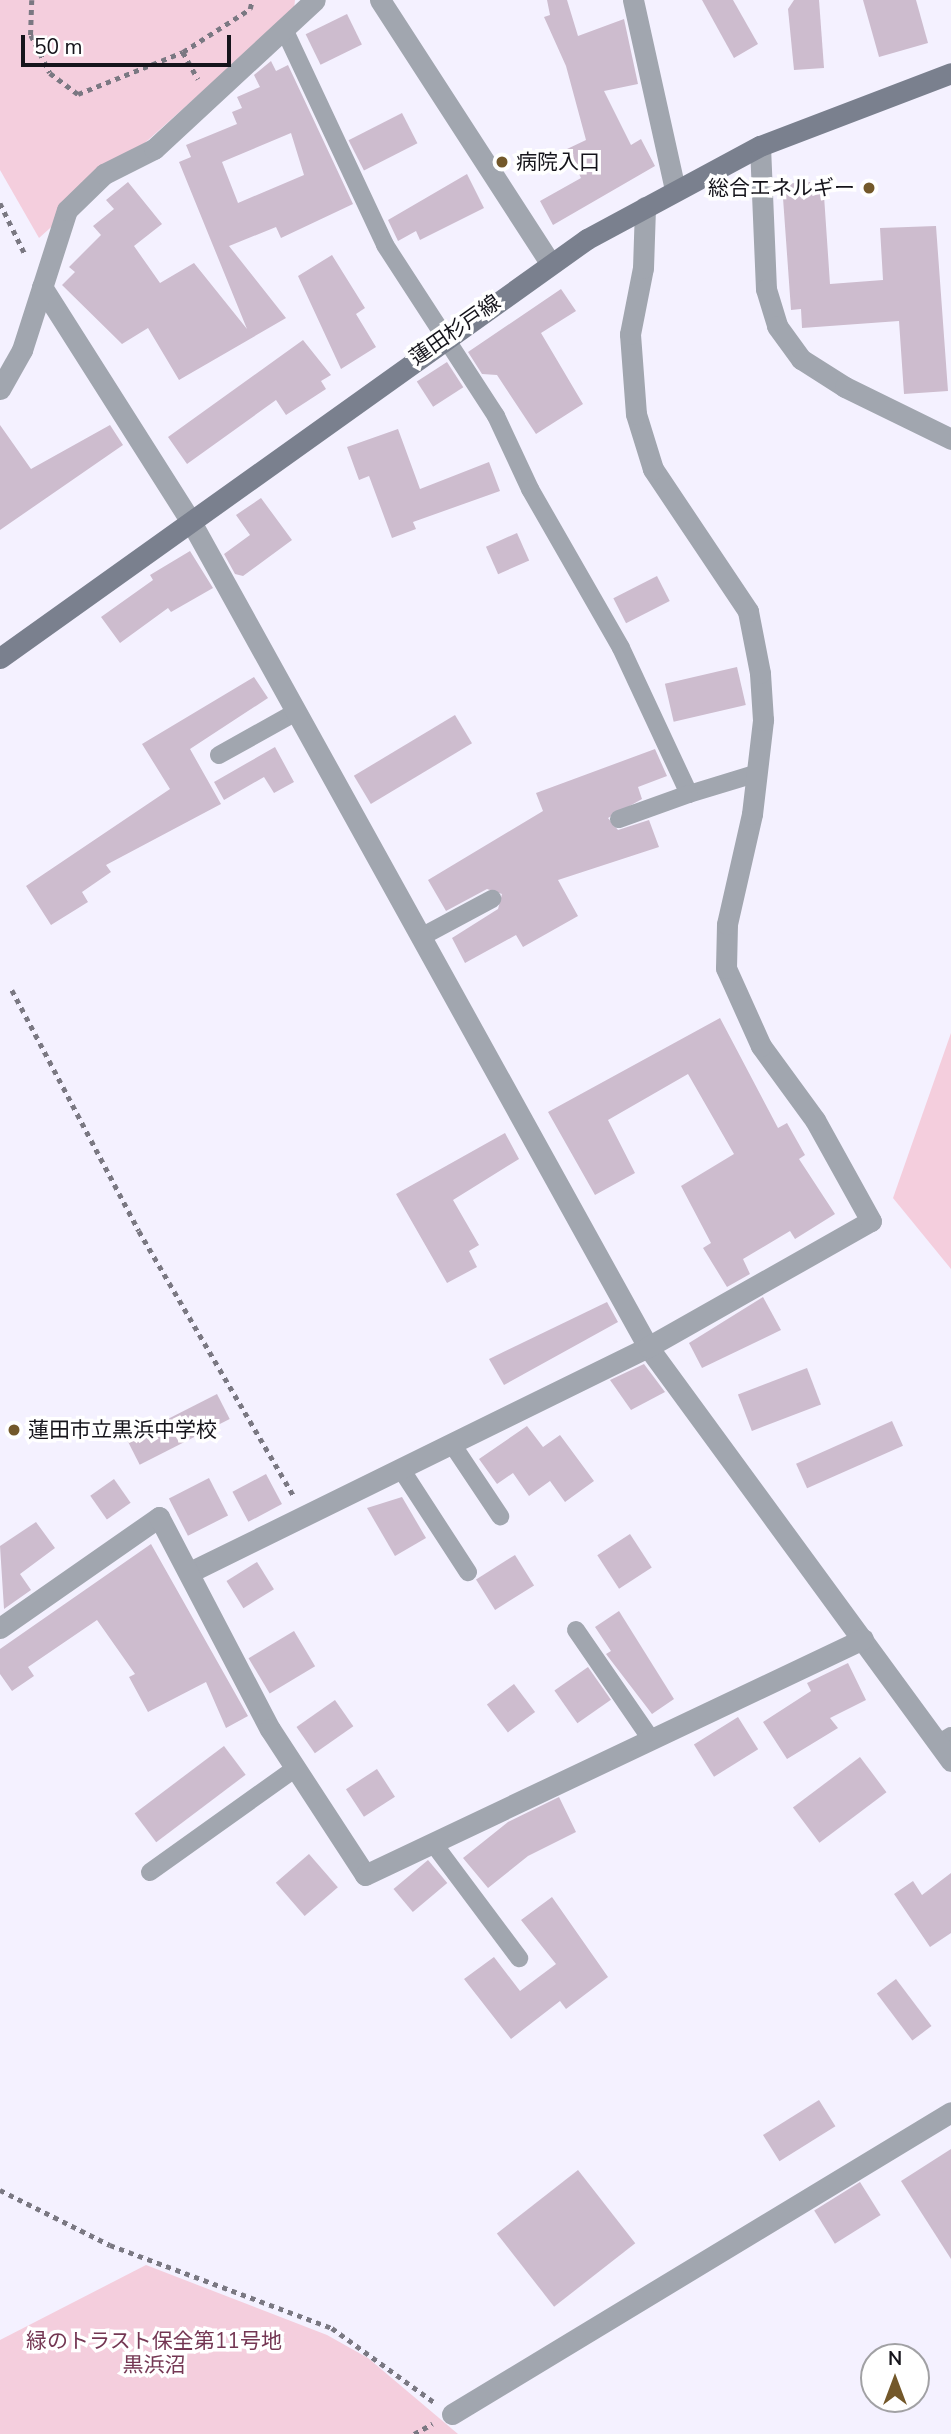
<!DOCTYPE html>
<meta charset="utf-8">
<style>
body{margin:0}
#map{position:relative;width:951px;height:2434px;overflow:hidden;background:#f4f1ff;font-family:"Nunito Sans","Noto Sans JP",sans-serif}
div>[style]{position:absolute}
.green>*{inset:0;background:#f4cedd}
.building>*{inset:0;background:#cdbcce;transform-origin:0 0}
.path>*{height:4.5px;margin-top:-2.25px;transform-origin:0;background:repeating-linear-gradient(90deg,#7a7882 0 5px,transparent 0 10px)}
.service>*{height:18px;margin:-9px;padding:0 9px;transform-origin:9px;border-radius:9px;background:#a1a6af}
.minor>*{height:21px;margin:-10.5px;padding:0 10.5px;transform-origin:10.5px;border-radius:10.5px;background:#a1a6af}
.tertiary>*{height:21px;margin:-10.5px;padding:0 10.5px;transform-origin:10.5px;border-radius:10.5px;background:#a1a6af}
.secondary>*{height:21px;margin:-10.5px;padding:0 10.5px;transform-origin:10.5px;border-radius:10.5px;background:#7a808e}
.dots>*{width:19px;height:19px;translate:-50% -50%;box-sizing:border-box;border:4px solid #fff;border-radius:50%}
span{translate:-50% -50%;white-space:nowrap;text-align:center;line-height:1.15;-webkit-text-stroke:7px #fff;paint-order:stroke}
.poi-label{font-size:21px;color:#15141b}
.left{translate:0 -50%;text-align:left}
.right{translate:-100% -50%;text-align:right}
.street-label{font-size:21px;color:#15141b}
.park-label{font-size:21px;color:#743753}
.north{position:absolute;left:860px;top:2343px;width:70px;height:70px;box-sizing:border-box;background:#fff;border:2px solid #a1a1a4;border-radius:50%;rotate:0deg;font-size:19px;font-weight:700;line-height:28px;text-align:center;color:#15141b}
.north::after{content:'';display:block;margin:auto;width:24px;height:32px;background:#73582a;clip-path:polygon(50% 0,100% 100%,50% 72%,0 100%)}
.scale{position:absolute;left:21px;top:35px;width:210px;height:32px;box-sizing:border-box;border:4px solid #15141b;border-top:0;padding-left:9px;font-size:21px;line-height:24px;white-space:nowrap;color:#15141b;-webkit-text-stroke:5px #fff;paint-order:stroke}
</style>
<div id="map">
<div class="green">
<div style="clip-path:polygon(0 0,295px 0,294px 9px,39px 238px,0 170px)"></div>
<div style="clip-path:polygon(951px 1033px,951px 1269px,893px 1198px)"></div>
<div style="clip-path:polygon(146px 2265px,327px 2335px,368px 2358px,458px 2434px,0 2434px,0 2340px)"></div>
</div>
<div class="building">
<div style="clip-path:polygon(547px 0,567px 0,578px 36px,624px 19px,638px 84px,604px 91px,631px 145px,641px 139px,655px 166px,553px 225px,540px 201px,581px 178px,567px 149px,586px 140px,566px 66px,544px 17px,550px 15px)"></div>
<div style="clip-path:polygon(702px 0,733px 0,758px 44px,734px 58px)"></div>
<div style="clip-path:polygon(794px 0,819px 0,824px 68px,794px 70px,788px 9px)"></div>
<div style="clip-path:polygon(863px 0,916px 0,928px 43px,879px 57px)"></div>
<div style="left:347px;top:14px;width:34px;height:46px;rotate:64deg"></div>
<div style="clip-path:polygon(evenodd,271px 61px,276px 71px,288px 65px,353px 204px,281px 238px,276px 227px,229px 246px,286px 318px,179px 380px,148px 328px,122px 344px,62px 285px,75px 272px,69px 267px,101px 235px,93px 226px,114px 209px,106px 200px,128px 182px,162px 224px,134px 246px,160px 283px,194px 263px,247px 329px,179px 162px,191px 157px,186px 145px,237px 124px,232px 112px,242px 108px,237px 97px,260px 87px,254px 75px,271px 61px,291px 133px,304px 175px,238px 203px,222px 162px,291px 133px)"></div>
<div style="left:402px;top:113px;width:34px;height:60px;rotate:63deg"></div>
<div style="clip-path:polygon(467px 174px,484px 208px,420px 240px,416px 231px,398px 241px,388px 220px)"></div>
<div style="clip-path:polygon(823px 181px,830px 284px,883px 280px,880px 228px,936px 226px,948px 391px,904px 394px,899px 321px,802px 328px,801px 309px,791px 310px,782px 184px)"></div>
<div style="clip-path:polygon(332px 255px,365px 308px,356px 314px,376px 347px,341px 369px,298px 276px)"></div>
<div style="clip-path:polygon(561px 289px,576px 311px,541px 333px,583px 404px,536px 434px,497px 375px,482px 374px,468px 352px)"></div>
<div style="clip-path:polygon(303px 340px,331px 375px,321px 381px,326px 389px,286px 415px,276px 400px,187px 464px,168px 437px)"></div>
<div style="left:447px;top:362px;width:30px;height:36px;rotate:57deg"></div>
<div style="clip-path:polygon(0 425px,31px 469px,110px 425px,123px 445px,0 530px)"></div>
<div style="clip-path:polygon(398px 429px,420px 489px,489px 462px,500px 491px,413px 522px,416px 529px,392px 538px,369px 476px,359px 480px,347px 447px)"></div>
<div style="clip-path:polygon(261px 498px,292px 540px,243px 576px,235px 574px,224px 554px,250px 535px,236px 515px)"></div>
<div style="left:517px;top:533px;width:30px;height:34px;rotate:66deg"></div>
<div style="clip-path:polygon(190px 551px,213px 588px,171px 612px,168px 608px,120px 643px,101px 617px,153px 580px,150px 575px)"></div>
<div style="left:657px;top:576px;width:28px;height:49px;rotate:63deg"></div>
<div style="left:737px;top:667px;width:39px;height:74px;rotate:77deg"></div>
<div style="clip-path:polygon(254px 677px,268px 698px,190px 749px,221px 804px,106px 865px,111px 872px,82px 892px,88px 902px,51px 925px,26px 886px,170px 789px,142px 744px)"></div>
<div style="left:455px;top:715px;width:33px;height:118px;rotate:59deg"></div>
<div style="clip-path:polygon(275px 747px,294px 782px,274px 793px,264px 777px,224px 800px,214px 782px)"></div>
<div style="clip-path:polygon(655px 749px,667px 776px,638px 787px,642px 799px,608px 818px,618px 830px,649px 820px,659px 847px,558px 880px,578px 916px,523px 947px,516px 935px,465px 963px,452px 938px,498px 909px,502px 894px,487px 889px,446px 911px,428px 880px,543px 811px,536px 793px)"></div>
<div style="clip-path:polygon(720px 1018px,778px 1128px,787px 1123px,805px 1155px,799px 1159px,835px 1214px,795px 1239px,790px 1231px,743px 1259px,750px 1274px,727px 1287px,703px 1248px,711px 1243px,681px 1186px,734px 1154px,688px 1074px,608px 1120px,635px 1173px,595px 1195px,548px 1112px)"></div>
<div style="clip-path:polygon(505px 1133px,519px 1159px,453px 1200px,479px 1245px,469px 1251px,477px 1267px,447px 1283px,396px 1194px)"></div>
<div style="clip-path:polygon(763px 1297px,781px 1330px,702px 1368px,689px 1343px)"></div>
<div style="clip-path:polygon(607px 1302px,618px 1322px,504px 1385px,489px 1359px)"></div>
<div style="clip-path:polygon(644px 1364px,665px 1392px,631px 1410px,610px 1380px)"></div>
<div style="left:807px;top:1368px;width:39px;height:74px;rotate:69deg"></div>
<div style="left:217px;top:1394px;width:28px;height:101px;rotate:63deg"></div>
<div style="left:892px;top:1421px;width:27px;height:105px;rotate:66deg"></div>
<div style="clip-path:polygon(527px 1426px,543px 1447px,560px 1435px,594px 1481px,565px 1502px,550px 1481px,529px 1496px,513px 1473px,497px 1484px,479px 1459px)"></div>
<div style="left:266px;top:1474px;width:34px;height:38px;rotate:62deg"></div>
<div style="left:209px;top:1478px;width:42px;height:45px;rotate:63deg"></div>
<div style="left:114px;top:1479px;width:29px;height:29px;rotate:55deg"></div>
<div style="clip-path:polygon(402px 1497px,426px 1538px,395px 1556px,367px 1508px)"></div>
<div style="clip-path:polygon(36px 1522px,55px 1548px,20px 1574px,31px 1590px,4px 1609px,0 1546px)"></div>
<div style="left:630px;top:1534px;width:40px;height:39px;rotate:57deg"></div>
<div style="clip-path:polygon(151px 1544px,248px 1716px,226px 1728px,206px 1682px,148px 1712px,129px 1677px,135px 1674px,97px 1620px,28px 1667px,34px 1676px,12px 1691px,0 1674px,0 1649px)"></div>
<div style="left:515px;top:1555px;width:36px;height:46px;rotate:58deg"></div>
<div style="left:257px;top:1562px;width:32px;height:36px;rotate:58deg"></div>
<div style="clip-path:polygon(619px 1611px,674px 1699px,652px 1714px,606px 1654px,611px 1651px,595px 1627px)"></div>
<div style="left:294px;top:1631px;width:41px;height:53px;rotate:59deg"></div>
<div style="clip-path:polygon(848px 1663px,866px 1700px,830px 1718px,838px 1728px,787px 1759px,763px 1722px,811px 1691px,807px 1683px)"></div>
<div style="left:588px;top:1667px;width:40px;height:41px;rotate:55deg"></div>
<div style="left:514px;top:1684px;width:35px;height:34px;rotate:53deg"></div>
<div style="left:335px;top:1700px;width:32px;height:47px;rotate:55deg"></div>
<div style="left:738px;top:1717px;width:38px;height:52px;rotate:58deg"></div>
<div style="left:224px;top:1746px;width:36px;height:112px;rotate:53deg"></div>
<div style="left:860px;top:1757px;width:44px;height:84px;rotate:53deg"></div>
<div style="left:377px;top:1769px;width:33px;height:37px;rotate:57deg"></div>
<div style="clip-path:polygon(559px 1797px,576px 1832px,528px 1856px,488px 1888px,463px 1858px,508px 1822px)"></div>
<div style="left:309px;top:1854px;width:44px;height:44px;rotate:49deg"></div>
<div style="left:428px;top:1860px;width:30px;height:45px;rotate:50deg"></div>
<div style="clip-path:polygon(951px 1873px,951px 1933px,930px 1947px,894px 1894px,913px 1881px,922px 1895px)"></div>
<div style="clip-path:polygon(552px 1897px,608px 1977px,566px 2009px,560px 2001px,511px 2039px,464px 1979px,494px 1957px,520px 1991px,556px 1964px,521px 1920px)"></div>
<div style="left:896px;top:1979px;width:59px;height:24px;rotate:53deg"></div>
<div style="left:819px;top:2100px;width:31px;height:66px;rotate:58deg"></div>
<div style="clip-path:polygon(951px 2149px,951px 2259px,901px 2181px)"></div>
<div style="left:578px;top:2170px;width:93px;height:103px;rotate:52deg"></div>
<div style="left:860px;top:2182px;width:39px;height:54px;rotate:58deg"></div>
</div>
<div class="path">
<div style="left:32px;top:0;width:35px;rotate:92deg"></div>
<div style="left:31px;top:35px;width:42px;rotate:63.4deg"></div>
<div style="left:50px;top:73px;width:35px;rotate:37deg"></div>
<div style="left:78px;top:94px;width:113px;rotate:-21.8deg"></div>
<div style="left:183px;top:52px;width:80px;rotate:-32.7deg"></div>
<div style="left:250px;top:9px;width:9px;rotate:-77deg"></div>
<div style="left:183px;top:52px;width:31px;rotate:61deg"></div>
<div style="left:0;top:203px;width:59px;rotate:63.9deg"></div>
<div style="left:12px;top:990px;width:272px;rotate:62.2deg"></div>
<div style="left:139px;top:1231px;width:307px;rotate:59.7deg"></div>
<div style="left:0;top:2190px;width:123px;rotate:26.6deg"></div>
<div style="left:110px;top:2245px;width:237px;rotate:20.5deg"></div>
<div style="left:332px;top:2328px;width:126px;rotate:36deg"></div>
<div style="left:414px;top:2434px;width:21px;rotate:-29deg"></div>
</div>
<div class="service">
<div style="left:284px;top:29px;width:238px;rotate:64.9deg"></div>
<div style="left:385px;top:245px;width:204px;rotate:57deg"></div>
<div style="left:496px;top:416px;width:81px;rotate:65deg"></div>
<div style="left:530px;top:489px;width:183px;rotate:60.2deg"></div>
<div style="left:621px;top:648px;width:161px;rotate:65deg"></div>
<div style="left:689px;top:794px;width:69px;rotate:-16.9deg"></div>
<div style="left:219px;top:755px;width:88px;rotate:-29.2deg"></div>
<div style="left:619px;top:819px;width:74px;rotate:-19.7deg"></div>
<div style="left:421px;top:937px;width:81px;rotate:-28.2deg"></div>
<div style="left:452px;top:1444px;width:87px;rotate:56.3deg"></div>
<div style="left:401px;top:1469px;width:123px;rotate:57deg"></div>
<div style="left:576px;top:1630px;width:132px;rotate:55.5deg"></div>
<div style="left:938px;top:1744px;width:15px;rotate:-32deg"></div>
<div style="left:433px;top:1843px;width:144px;rotate:53.2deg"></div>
<div style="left:150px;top:1872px;width:179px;rotate:-35.5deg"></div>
</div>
<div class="minor">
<div style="left:633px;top:0;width:194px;rotate:77.5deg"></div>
<div style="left:760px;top:146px;width:143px;rotate:87.6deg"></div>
<div style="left:766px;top:289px;width:39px;rotate:73deg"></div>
<div style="left:777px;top:326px;width:41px;rotate:54deg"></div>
<div style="left:801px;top:359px;width:52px;rotate:32.5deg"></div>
<div style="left:845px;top:387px;width:118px;rotate:26.1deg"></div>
<div style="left:42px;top:287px;width:276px;rotate:57.6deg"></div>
<div style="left:190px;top:520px;width:945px;rotate:61.02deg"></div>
<div style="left:648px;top:1347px;width:513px;rotate:53.8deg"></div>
<div style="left:0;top:389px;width:45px;rotate:-60.6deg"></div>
<div style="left:22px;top:350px;width:147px;rotate:-72.2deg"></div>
<div style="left:67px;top:210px;width:52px;rotate:-44.2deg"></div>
<div style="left:104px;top:174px;width:56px;rotate:-26.6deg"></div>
<div style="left:154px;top:149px;width:219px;rotate:-42.8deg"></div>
<div style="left:190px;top:1572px;width:510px;rotate:-26.16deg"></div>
<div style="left:648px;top:1347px;width:256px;rotate:-29.5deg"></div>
<div style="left:871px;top:1221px;width:115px;rotate:-119deg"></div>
<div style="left:815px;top:1120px;width:92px;rotate:-126.1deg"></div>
<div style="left:761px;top:1046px;width:85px;rotate:-114.2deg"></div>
<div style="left:726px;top:968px;width:44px;rotate:-88.7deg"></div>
<div style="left:727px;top:924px;width:113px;rotate:-77.2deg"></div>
<div style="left:752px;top:814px;width:95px;rotate:-83.3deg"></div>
<div style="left:763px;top:720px;width:47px;rotate:-93.7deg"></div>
<div style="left:760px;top:673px;width:63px;rotate:-101deg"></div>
<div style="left:748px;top:611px;width:171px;rotate:-123.8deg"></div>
<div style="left:653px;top:469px;width:58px;rotate:-107.2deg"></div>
<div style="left:636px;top:414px;width:80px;rotate:-94.3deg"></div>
<div style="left:630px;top:334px;width:67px;rotate:-78.9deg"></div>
<div style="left:643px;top:268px;width:61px;rotate:-88.1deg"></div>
<div style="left:0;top:1628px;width:194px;rotate:-34.9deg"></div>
<div style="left:159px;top:1517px;width:239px;rotate:62.4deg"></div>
<div style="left:270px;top:1729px;width:174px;rotate:56.9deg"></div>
<div style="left:365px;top:1875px;width:551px;rotate:-25.36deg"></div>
<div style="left:452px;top:2414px;width:583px;rotate:-31.18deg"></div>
</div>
<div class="tertiary">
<div style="left:380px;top:0;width:313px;rotate:57.1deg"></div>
</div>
<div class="secondary">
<div style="left:0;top:658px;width:721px;rotate:-35.52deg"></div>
<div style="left:587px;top:239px;width:196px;rotate:-28.3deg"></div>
<div style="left:760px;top:146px;width:204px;rotate:-20.9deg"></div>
</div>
<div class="dots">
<div style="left:502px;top:162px;background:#73582a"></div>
<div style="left:869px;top:188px;background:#73582a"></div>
<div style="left:14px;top:1430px;background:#73582a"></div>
</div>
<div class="poi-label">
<span class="left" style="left:516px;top:162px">病院入口</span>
<span class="right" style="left:855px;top:188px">総合エネルギー</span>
<span class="left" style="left:28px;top:1430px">蓮田市立黒浜中学校</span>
</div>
<div class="street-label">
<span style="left:455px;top:330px;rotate:-35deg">蓮田杉戸線</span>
</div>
<div class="park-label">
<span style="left:154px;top:2353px">緑のトラスト保全第11号地<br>黒浜沼</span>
</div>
<div class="north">N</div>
<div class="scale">50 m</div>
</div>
